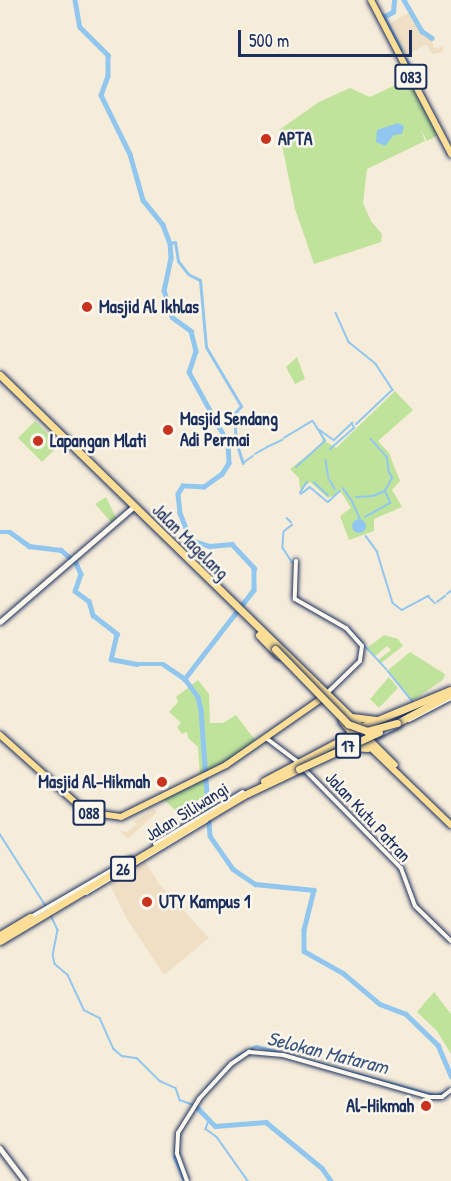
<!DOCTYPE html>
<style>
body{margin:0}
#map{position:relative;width:451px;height:1181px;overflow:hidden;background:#f6ecda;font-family:"Patrick Hand",sans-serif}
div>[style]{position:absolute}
.built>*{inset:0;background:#efdfc5}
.green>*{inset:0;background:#c0e39c;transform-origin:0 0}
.water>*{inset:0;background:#91c7ef}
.round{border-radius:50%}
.stream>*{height:1.5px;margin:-0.75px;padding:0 0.75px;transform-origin:0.75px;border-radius:0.75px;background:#91c7ef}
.canal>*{height:3px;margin:-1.5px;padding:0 1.5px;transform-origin:1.5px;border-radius:1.5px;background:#91c7ef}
.river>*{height:4.5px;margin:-2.25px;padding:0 2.25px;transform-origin:2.25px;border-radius:2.25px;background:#91c7ef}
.trunk-tunnel>*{height:7px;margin-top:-3.5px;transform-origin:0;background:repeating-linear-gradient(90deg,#cac6c1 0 7px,transparent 0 10.5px)}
.roads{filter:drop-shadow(0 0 2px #1b2f5e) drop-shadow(0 0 2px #1b2f5e)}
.tertiary>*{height:4px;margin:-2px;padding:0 2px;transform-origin:2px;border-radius:2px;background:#fbf7ec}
.secondary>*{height:4.5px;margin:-2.25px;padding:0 2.25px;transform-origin:2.25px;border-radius:2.25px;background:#fbf7ec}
.primary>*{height:6px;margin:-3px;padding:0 3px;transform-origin:3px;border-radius:3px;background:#fcde96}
.trunk>*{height:7px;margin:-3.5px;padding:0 3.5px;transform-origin:3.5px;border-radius:3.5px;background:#fcde96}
.bridges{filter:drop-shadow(0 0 2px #1b2f5e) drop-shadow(0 0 2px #1b2f5e)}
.trunk-bridge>*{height:7px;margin:-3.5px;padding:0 3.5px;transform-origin:3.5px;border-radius:3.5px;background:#fcde96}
.dots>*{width:16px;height:16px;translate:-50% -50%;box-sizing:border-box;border:3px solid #fbf7ec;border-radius:50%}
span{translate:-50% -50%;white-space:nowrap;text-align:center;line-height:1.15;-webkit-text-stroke:5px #fbf7ec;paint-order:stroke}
.shield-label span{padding:2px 4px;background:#fbf7ec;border:2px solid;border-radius:4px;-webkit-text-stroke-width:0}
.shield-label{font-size:16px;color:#1b2f5e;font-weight:700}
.poi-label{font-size:18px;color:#1b2f5e;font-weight:700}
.left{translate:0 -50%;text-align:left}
.right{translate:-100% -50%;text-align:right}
.street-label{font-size:18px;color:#1b2f5e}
.water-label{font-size:20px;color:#385582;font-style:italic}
.scale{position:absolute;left:238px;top:30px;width:174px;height:27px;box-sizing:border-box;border:3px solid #1b2f5e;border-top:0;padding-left:8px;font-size:18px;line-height:21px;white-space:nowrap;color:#1b2f5e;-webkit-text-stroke:4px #fbf7ec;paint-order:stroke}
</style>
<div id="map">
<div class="built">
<div style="clip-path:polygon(410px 12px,420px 31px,432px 40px,434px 48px,443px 47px,443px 52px,432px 54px,426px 44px,406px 56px,390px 23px)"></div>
<div style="clip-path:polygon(154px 809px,157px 812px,128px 839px,120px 831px,128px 832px,136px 824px,133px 821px)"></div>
<div style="clip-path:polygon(144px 860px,160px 885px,209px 938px,164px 975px,127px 919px,108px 881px)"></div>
</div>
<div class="green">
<div style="clip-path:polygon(408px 79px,438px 135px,427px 141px,421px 130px,425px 141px,367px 169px,363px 203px,371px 221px,382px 234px,381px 242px,314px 264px,295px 209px,279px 130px,319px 102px,350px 88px,370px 97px)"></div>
<div style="clip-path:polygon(297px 357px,305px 379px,295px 384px,286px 367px)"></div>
<div style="clip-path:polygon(395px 391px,413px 410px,378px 441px,389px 453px,400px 481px,392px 490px,402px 507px,374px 519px,374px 531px,349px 540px,340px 516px,351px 508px,341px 492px,328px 498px,310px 482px,300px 490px,299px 478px,290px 469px,322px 444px,322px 439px,336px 448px)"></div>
<div style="left:35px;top:421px;width:34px;height:24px;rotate:45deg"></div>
<div style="clip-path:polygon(106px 497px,117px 520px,113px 524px,95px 504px)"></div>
<div style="clip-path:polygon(384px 635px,398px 639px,403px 646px,381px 663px,378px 660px,391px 650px,387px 646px,374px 657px,367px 648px)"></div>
<div style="clip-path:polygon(410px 652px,445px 674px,443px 680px,412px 701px,388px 670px)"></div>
<div style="clip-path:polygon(389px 677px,398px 688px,379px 708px,370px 699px)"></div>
<div style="clip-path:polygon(198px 680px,209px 694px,210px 723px,223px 723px,236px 715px,255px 740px,230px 760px,200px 776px,198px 747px,188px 738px,187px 732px,182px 734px,177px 727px,181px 723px,169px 712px,178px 702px,176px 697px)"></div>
<div style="clip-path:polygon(205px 775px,209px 807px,187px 821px,159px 795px)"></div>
<div style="clip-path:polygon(434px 992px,451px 1014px,451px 1054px,437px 1031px,417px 1012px)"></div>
</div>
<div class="water">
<div style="clip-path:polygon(398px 123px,404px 126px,402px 134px,394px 135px,385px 146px,376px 142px,377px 130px)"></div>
<div class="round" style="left:352px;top:519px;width:14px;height:14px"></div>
</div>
<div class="stream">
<div style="left:336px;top:313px;width:32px;rotate:66deg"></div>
<div style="left:349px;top:342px;width:35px;rotate:39deg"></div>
<div style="left:376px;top:364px;width:31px;rotate:57deg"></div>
<div style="left:393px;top:390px;width:50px;rotate:136.6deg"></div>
<div style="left:320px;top:430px;width:17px;rotate:36deg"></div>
<div style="left:334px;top:440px;width:25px;rotate:-43deg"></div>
<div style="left:352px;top:423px;width:4px;rotate:63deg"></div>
<div style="left:284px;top:438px;width:33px;rotate:-31deg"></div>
<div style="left:371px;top:439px;width:24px;rotate:48deg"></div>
<div style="left:387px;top:457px;width:11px;rotate:80deg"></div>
<div style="left:267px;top:447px;width:17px;rotate:-25deg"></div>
<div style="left:330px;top:449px;width:32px;rotate:-41deg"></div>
<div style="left:255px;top:454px;width:13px;rotate:-29deg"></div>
<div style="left:326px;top:460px;width:18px;rotate:81deg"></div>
<div style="left:243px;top:463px;width:12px;rotate:-35deg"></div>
<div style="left:296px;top:467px;width:39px;rotate:-42deg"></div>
<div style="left:325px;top:441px;width:22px;rotate:-122deg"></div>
<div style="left:330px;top:480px;width:10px;rotate:61deg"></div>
<div style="left:314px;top:482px;width:19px;rotate:43deg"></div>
<div style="left:343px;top:488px;width:17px;rotate:54deg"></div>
<div style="left:300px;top:493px;width:13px;rotate:-58deg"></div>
<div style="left:301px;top:494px;width:11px;rotate:-38deg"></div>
<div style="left:310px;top:487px;width:23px;rotate:40deg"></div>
<div style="left:328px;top:502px;width:16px;rotate:-43deg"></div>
<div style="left:356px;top:497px;width:17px;rotate:-3deg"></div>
<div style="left:373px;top:496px;width:13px;rotate:-23deg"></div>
<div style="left:385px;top:491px;width:15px;rotate:-62deg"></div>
<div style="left:392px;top:478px;width:9px;rotate:-117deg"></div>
<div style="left:353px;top:503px;width:17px;rotate:65deg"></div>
<div style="left:365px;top:517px;width:29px;rotate:-29deg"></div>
<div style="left:390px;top:503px;width:13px;rotate:-113deg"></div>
<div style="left:287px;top:518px;width:6px;rotate:45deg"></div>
<div style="left:284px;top:531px;width:10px;rotate:-37deg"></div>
<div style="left:284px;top:532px;width:16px;rotate:94deg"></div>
<div style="left:283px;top:548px;width:17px;rotate:57deg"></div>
<div style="left:366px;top:536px;width:19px;rotate:54deg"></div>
<div style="left:377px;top:551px;width:54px;rotate:72.9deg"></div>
<div style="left:393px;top:603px;width:11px;rotate:38deg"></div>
<div style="left:402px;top:610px;width:30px;rotate:-28deg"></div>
<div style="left:428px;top:596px;width:10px;rotate:45deg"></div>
<div style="left:447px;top:594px;width:5px;rotate:-37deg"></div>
<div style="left:437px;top:602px;width:10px;rotate:-37deg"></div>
<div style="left:349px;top:628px;width:13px;rotate:48deg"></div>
<div style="left:359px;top:639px;width:6px;rotate:51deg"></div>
<div style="left:364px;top:645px;width:33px;rotate:47deg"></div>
<div style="left:388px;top:671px;width:40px;rotate:51deg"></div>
<div style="left:0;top:834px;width:85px;rotate:57.4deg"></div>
<div style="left:50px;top:913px;width:19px;rotate:65deg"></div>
<div style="left:58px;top:930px;width:25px;rotate:101deg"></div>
<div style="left:53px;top:955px;width:9px;rotate:77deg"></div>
<div style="left:55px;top:964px;width:17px;rotate:40deg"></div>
<div style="left:68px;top:975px;width:38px;rotate:65deg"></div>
<div style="left:84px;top:1010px;width:18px;rotate:27deg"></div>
<div style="left:100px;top:1018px;width:34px;rotate:66deg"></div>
<div style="left:114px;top:1049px;width:11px;rotate:41deg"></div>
<div style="left:122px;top:1056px;width:15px;rotate:8deg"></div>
<div style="left:137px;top:1058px;width:33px;rotate:45deg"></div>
<div style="left:160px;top:1081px;width:17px;rotate:24deg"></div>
<div style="left:176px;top:1088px;width:13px;rotate:72deg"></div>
<div style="left:180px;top:1100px;width:15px;rotate:20deg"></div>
<div style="left:209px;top:1121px;width:9px;rotate:111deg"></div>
<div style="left:206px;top:1129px;width:14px;rotate:36deg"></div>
<div style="left:217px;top:1137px;width:54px;rotate:54.8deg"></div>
</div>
<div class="canal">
<div style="left:170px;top:243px;width:5px;rotate:-11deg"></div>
<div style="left:175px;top:242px;width:19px;rotate:81deg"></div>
<div style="left:178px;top:261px;width:16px;rotate:52deg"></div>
<div style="left:188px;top:274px;width:13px;rotate:27deg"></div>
<div style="left:200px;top:280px;width:67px;rotate:84.9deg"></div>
<div style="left:206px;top:347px;width:69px;rotate:59.3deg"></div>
<div style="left:241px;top:406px;width:11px;rotate:131deg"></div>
<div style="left:234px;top:414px;width:28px;rotate:86deg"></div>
<div style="left:236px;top:442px;width:22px;rotate:72deg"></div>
<div style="left:206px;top:1088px;width:45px;rotate:-45.9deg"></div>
<div style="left:237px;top:1056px;width:21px;rotate:-28deg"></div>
<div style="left:256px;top:1046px;width:175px;rotate:15.5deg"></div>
<div style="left:425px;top:1093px;width:12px;rotate:9deg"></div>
<div style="left:437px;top:1095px;width:12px;rotate:-20deg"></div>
<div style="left:177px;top:1134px;width:23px;rotate:97deg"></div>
<div style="left:174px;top:1157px;width:26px;rotate:67deg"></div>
</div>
<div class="river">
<div style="left:75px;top:0;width:27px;rotate:80deg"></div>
<div style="left:80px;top:27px;width:40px;rotate:45deg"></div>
<div style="left:108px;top:55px;width:21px;rotate:90deg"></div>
<div style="left:108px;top:76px;width:20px;rotate:110deg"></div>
<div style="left:101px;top:95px;width:66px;rotate:63.8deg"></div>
<div style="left:130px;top:154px;width:48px;rotate:74.2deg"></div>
<div style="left:143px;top:200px;width:32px;rotate:51deg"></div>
<div style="left:163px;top:225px;width:19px;rotate:69deg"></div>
<div style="left:170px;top:243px;width:15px;rotate:86deg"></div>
<div style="left:171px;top:258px;width:33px;rotate:102deg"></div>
<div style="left:164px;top:290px;width:28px;rotate:73deg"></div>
<div style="left:172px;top:317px;width:24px;rotate:36deg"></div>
<div style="left:191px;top:331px;width:21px;rotate:76deg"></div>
<div style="left:196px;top:351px;width:22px;rotate:108deg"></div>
<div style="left:189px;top:372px;width:81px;rotate:61.2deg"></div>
<div style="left:228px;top:443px;width:20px;rotate:87deg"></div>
<div style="left:229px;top:463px;width:13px;rotate:122deg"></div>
<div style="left:222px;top:474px;width:22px;rotate:144deg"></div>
<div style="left:204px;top:487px;width:21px;rotate:-177deg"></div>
<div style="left:183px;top:486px;width:9px;rotate:122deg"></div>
<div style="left:178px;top:494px;width:19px;rotate:84deg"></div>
<div style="left:180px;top:513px;width:29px;rotate:68deg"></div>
<div style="left:191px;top:540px;width:20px;rotate:18deg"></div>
<div style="left:210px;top:546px;width:22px;rotate:-5deg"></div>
<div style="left:232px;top:544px;width:33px;rotate:47deg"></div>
<div style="left:254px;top:568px;width:22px;rotate:90deg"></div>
<div style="left:254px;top:590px;width:113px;rotate:127.8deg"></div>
<div style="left:185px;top:679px;width:22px;rotate:54deg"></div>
<div style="left:198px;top:697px;width:13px;rotate:77deg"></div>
<div style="left:201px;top:710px;width:126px;rotate:85.9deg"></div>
<div style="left:210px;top:836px;width:40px;rotate:55.1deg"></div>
<div style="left:233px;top:869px;width:27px;rotate:34deg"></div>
<div style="left:255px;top:884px;width:59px;rotate:5.8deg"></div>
<div style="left:314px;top:890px;width:41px;rotate:104deg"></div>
<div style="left:304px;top:930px;width:21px;rotate:90deg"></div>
<div style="left:304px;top:951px;width:45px;rotate:29.4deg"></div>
<div style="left:343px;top:973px;width:48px;rotate:40deg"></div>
<div style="left:380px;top:1004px;width:28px;rotate:21deg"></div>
<div style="left:406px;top:1014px;width:45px;rotate:44.1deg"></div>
<div style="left:438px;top:1045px;width:34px;rotate:67deg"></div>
<div style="left:404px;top:0;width:36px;rotate:60deg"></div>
<div style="left:422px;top:31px;width:12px;rotate:35deg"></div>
<div style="left:389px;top:28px;width:13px;rotate:-119deg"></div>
<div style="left:383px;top:17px;width:11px;rotate:-27deg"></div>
<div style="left:393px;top:12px;width:12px;rotate:-85deg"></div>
<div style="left:391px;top:31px;width:20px;rotate:63deg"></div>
<div style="left:406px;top:60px;width:11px;rotate:63deg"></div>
<div style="left:0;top:532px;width:10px"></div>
<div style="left:10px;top:532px;width:24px;rotate:36deg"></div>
<div style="left:29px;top:546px;width:32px;rotate:7deg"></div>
<div style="left:61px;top:550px;width:20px;rotate:41deg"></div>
<div style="left:76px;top:563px;width:12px;rotate:66deg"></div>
<div style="left:81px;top:574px;width:18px;rotate:109deg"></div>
<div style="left:75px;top:591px;width:17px;rotate:36deg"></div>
<div style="left:89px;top:601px;width:15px;rotate:74deg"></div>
<div style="left:93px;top:615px;width:31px;rotate:38deg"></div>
<div style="left:117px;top:634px;width:26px;rotate:103deg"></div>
<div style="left:111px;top:659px;width:26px;rotate:11deg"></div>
<div style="left:140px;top:664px;width:23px"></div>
<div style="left:163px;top:664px;width:27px;rotate:34deg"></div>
<div style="left:195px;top:1105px;width:29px;rotate:46deg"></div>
<div style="left:215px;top:1126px;width:51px;rotate:-4.5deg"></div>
<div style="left:266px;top:1122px;width:72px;rotate:39.4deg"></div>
<div style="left:322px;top:1168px;width:16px;rotate:55deg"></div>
</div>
<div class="trunk-tunnel">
<div style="left:387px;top:724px;width:34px;rotate:-27deg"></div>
<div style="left:318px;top:755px;width:58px;rotate:-23.5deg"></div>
</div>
<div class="roads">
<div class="tertiary">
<div style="left:296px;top:561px;width:38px;rotate:92deg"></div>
<div style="left:295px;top:599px;width:59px;rotate:29.6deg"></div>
<div style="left:346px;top:628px;width:24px;rotate:48deg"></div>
<div style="left:362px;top:646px;width:15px;rotate:98deg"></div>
<div style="left:360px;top:661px;width:46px;rotate:135.9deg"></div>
<div style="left:409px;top:720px;width:47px;rotate:-27.6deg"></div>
<div style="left:377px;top:736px;width:25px;rotate:-26deg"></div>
<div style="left:266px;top:738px;width:39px;rotate:37deg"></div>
<div style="left:305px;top:770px;width:137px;rotate:45.6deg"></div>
<div style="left:401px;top:868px;width:40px;rotate:69.8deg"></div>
<div style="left:415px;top:906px;width:50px;rotate:44.2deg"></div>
<div style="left:155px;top:844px;width:102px;rotate:-30.6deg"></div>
<div style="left:86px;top:893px;width:140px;rotate:-31deg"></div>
<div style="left:31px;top:917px;width:116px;rotate:-30.1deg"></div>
<div style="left:187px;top:1181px;width:30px;rotate:-110deg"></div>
<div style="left:177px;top:1153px;width:20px;rotate:-87deg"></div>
<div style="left:178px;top:1133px;width:40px;rotate:-58deg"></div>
<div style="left:199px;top:1099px;width:47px;rotate:-47.6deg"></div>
<div style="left:231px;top:1064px;width:22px;rotate:-34deg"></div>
<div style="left:249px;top:1052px;width:34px;rotate:5deg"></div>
<div style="left:283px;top:1055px;width:152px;rotate:16deg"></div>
<div style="left:429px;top:1097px;width:13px"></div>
<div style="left:442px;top:1097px;width:11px;rotate:-38deg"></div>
</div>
<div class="secondary">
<div style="left:0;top:622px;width:173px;rotate:-40.8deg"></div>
<div style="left:0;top:1148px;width:41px;rotate:52.9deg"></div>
</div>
<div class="primary">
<div style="left:371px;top:0;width:174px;rotate:62.5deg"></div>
<div style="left:0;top:735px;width:115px;rotate:41.8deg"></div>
<div style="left:86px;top:812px;width:35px;rotate:8deg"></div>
<div style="left:121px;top:817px;width:117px;rotate:-26.3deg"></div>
<div style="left:226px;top:765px;width:116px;rotate:-34.8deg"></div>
<div style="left:370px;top:740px;width:35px;rotate:45deg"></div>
<div style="left:367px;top:744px;width:117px;rotate:44deg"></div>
<div style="left:351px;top:748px;width:17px;rotate:3deg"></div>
</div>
<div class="trunk">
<div style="left:0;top:375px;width:506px;rotate:44.28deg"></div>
<div style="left:259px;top:635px;width:28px;rotate:46deg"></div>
<div style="left:352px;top:717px;width:24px;rotate:7deg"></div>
<div style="left:342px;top:721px;width:16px;rotate:50deg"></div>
<div style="left:397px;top:723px;width:61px;rotate:-28.2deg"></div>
<div style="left:369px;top:734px;width:13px;rotate:108deg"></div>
<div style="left:365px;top:746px;width:14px;rotate:-159deg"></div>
<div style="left:352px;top:741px;width:13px;rotate:-72deg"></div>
<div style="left:356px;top:729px;width:102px;rotate:-22.5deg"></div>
<div style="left:264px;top:781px;width:98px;rotate:-27.9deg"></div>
<div style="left:0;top:935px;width:35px;rotate:-31deg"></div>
<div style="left:0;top:941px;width:282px;rotate:-30.9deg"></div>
<div style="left:242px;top:796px;width:63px;rotate:-25.3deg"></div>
</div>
</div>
<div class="bridges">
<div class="trunk-bridge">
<div style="left:275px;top:649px;width:105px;rotate:45.8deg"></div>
<div style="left:348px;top:724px;width:20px;rotate:20deg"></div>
<div style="left:367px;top:731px;width:31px;rotate:-15deg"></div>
<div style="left:299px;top:769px;width:88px;rotate:-24.8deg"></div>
</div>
</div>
<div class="dots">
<div style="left:266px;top:139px;background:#c8321e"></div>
<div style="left:87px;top:307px;background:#c8321e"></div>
<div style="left:168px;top:430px;background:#c8321e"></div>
<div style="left:38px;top:441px;background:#c8321e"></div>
<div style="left:162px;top:782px;background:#c8321e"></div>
<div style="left:147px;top:902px;background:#c8321e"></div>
<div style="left:426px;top:1106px;background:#c8321e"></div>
</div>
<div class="shield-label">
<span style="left:411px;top:77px">083</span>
<span style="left:348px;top:746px">17</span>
<span style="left:89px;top:813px">088</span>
<span style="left:123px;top:869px">26</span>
</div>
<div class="poi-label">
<span class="left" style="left:278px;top:139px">APTA</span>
<span class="left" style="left:99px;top:307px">Masjid Al Ikhlas</span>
<span class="left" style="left:180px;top:430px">Masjid Sendang<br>Adi Permai</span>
<span class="left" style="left:50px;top:441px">Lapangan Mlati</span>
<span class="right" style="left:150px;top:782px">Masjid Al-Hikmah</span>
<span class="left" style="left:159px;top:902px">UTY Kampus 1</span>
<span class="right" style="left:414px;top:1106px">Al-Hikmah</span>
</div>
<div class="street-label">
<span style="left:190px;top:542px;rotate:45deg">Jalan Magelang</span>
<span style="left:187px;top:812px;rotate:-32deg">Jalan Siliwangi</span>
<span style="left:368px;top:817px;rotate:47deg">Jalan Kutu Patran</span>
</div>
<div class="water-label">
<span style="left:328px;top:1052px;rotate:14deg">Selokan Mataram</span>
</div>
<div class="scale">500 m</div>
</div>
